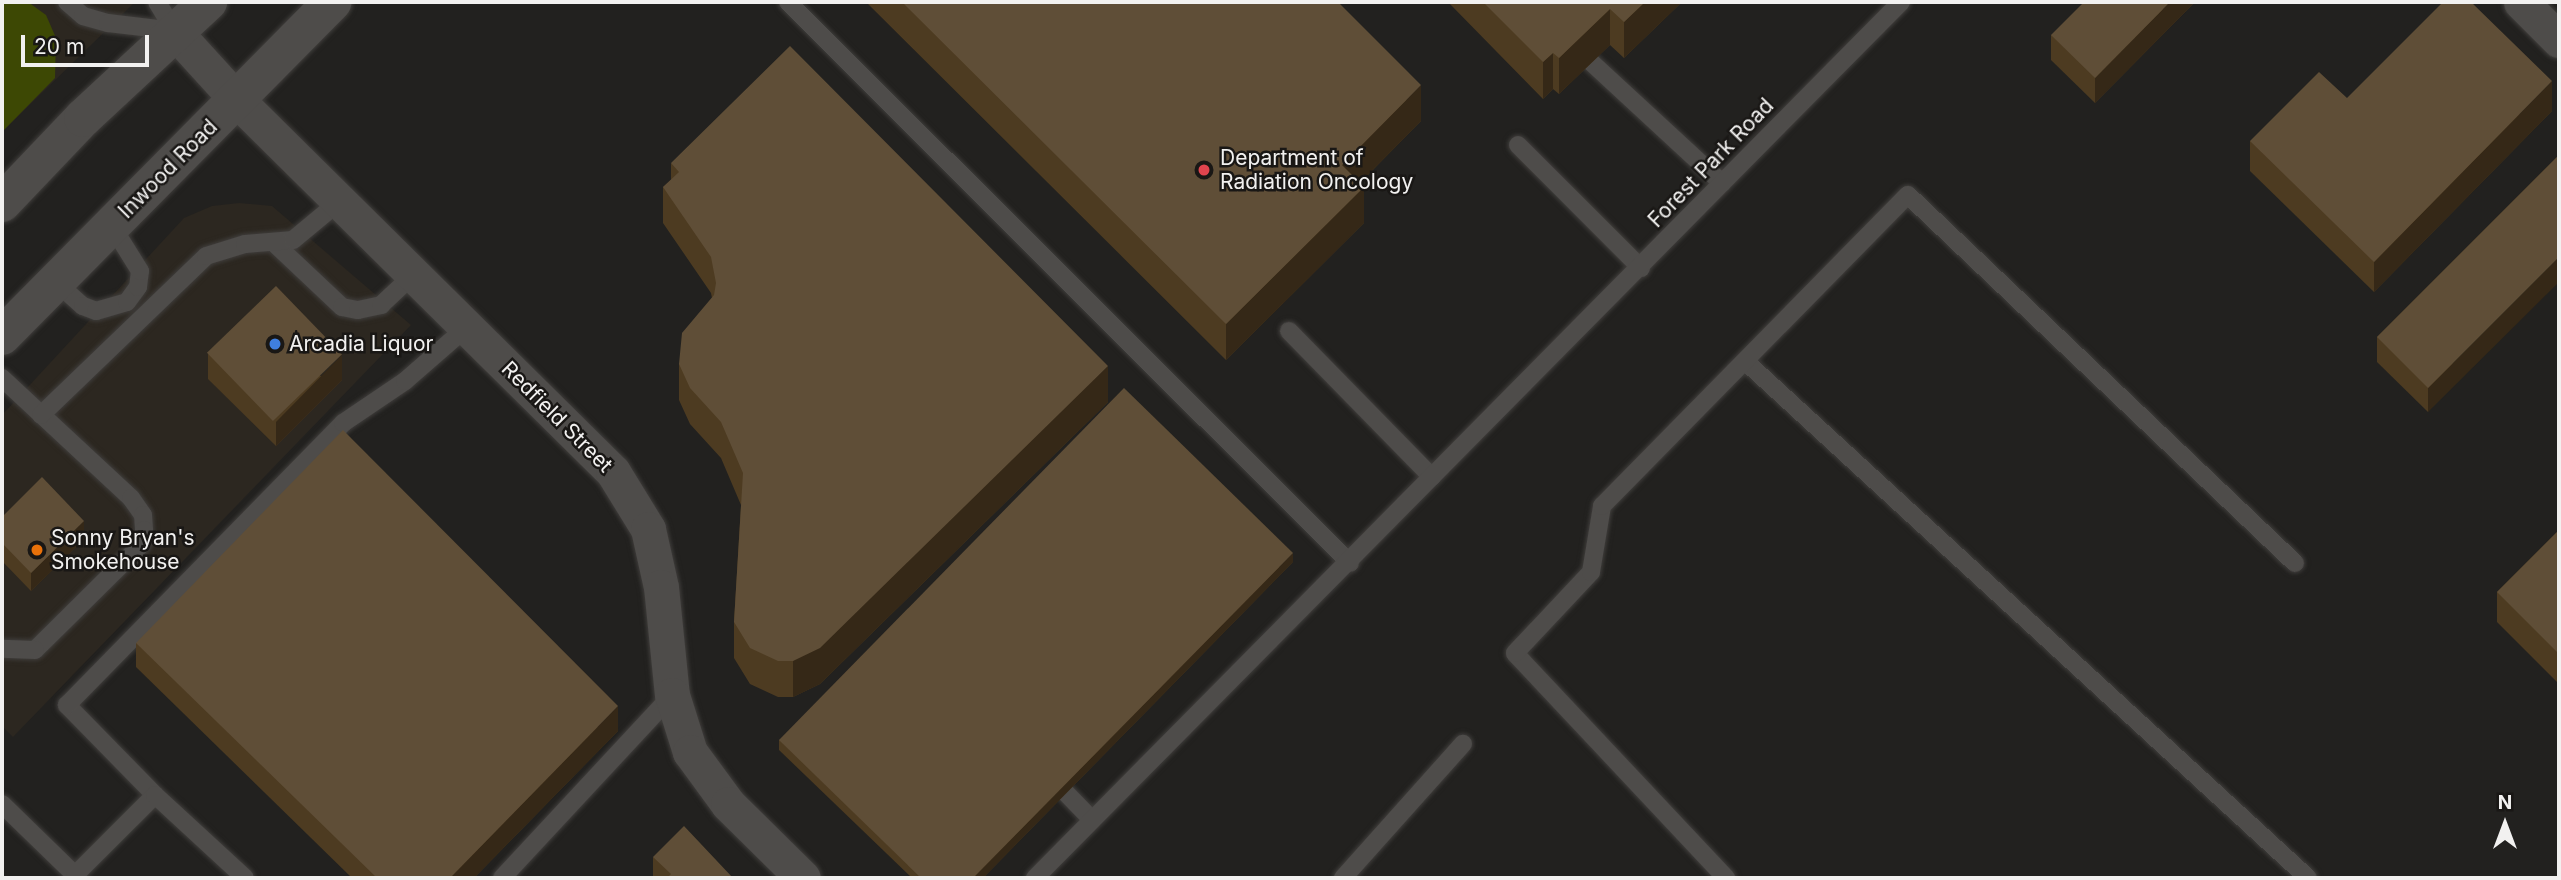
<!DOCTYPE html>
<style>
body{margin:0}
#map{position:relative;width:2561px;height:880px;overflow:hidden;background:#22211f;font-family:Inter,sans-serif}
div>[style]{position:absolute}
.built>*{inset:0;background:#2c2720}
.green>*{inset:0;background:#3d4804}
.roads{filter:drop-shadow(0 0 2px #3f3d3b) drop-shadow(0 0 2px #3f3d3b)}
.lane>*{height:18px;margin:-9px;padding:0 9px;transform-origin:9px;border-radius:9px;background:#4e4c4a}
.street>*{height:35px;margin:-17.5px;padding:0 17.5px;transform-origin:17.5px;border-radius:17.5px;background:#4e4c4a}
.secondary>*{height:38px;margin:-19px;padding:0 19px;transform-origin:19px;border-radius:19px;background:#4e4c4a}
.wall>*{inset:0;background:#4d3b21}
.shaded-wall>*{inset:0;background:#352817}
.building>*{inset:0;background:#5f4e37;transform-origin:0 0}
.dots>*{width:19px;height:19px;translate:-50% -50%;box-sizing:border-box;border:4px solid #191715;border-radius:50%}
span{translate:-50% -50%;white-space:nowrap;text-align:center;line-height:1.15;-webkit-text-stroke:5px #191715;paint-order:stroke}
.poi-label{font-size:21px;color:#f2f1f0}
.left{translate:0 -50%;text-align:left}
.street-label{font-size:21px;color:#f2f1f0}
.frame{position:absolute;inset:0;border:4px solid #f2f1f0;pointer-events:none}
.north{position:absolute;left:2470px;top:789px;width:70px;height:70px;-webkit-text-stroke:5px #191715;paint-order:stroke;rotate:0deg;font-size:19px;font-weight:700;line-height:28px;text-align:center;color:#f2f1f0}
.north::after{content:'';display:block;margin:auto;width:24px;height:32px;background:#f2f1f0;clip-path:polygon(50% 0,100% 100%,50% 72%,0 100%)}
.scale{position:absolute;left:21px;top:35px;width:128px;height:32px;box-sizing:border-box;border:4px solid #f2f1f0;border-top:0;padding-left:9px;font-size:21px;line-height:24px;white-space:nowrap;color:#f2f1f0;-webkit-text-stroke:5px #191715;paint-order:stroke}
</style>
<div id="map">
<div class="built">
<div style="clip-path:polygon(2px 2px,135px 2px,2px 132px)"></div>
<div style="clip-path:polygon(239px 203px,272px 206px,411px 325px,13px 737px,2px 726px,2px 415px,184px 218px,212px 206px)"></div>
</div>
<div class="green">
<div style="clip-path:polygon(2px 2px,28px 2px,46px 15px,56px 38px,55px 78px,2px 132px)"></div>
</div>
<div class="roads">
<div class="lane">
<div style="left:67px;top:2px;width:21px;rotate:41deg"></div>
<div style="left:83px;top:16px;width:26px;rotate:16deg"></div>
<div style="left:108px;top:23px;width:67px;rotate:6.8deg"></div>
<div style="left:157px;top:2px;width:35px;rotate:59deg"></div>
<div style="left:788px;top:2px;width:794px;rotate:44.95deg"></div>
<div style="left:1592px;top:63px;width:177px;rotate:42.7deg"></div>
<div style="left:1518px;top:145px;width:174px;rotate:45deg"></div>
<div style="left:273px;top:242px;width:95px;rotate:43.3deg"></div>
<div style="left:342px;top:307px;width:16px;rotate:11deg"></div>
<div style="left:358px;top:310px;width:24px;rotate:-12deg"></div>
<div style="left:381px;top:305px;width:45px;rotate:-43.2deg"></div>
<div style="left:56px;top:282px;width:36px;rotate:42deg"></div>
<div style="left:83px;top:306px;width:14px;rotate:21deg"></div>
<div style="left:96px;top:311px;width:32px;rotate:-16deg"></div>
<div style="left:127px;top:302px;width:19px;rotate:-54deg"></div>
<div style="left:138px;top:287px;width:16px;rotate:-83deg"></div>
<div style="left:140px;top:271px;width:53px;rotate:-121.9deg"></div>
<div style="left:1289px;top:331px;width:204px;rotate:45.6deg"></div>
<div style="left:1745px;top:361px;width:764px;rotate:42.56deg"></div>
<div style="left:2px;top:378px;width:176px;rotate:42.9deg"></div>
<div style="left:131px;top:498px;width:21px;rotate:55deg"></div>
<div style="left:143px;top:515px;width:15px;rotate:86deg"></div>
<div style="left:144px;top:530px;width:13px;rotate:99deg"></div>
<div style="left:142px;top:543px;width:15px;rotate:132deg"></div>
<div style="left:132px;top:554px;width:136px;rotate:135.3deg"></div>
<div style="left:35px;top:650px;width:33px;rotate:-178deg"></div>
<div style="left:41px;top:415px;width:229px;rotate:-43.9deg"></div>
<div style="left:206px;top:256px;width:41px;rotate:-17.1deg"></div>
<div style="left:245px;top:244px;width:48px;rotate:-4.8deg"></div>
<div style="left:293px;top:240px;width:61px;rotate:-39.7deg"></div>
<div style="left:1066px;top:793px;width:37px;rotate:46deg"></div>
<div style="left:155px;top:795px;width:126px;rotate:-134.4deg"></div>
<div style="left:67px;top:705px;width:395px;rotate:-45.6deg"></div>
<div style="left:343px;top:423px;width:75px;rotate:-34.1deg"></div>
<div style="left:405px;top:381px;width:82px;rotate:-41.1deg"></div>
<div style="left:2px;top:804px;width:106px;rotate:44.2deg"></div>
<div style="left:75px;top:875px;width:113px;rotate:-45deg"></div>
<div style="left:155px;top:795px;width:122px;rotate:42.7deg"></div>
<div style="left:502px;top:878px;width:250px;rotate:-47.1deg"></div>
<div style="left:1035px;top:878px;width:1232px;rotate:-45.33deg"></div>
<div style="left:1343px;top:878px;width:180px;rotate:-48.2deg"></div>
<div style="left:1726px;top:878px;width:308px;rotate:-133.2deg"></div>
<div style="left:1515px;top:653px;width:111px;rotate:-46.8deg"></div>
<div style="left:1591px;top:572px;width:67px;rotate:-80.5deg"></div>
<div style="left:1602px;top:506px;width:436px;rotate:-45.5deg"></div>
<div style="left:1908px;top:195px;width:534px;rotate:43.56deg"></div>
</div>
<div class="street">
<div style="left:2521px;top:2px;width:54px;rotate:45deg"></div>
<div style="left:175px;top:32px;width:91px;rotate:47.7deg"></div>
<div style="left:236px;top:99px;width:530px;rotate:44.69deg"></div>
<div style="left:613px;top:472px;width:67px;rotate:58.4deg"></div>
<div style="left:648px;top:529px;width:59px;rotate:77.4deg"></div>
<div style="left:661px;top:587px;width:109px;rotate:84.2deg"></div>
<div style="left:672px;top:695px;width:60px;rotate:72.5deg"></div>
<div style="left:690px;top:752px;width:64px;rotate:53.8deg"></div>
<div style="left:728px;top:804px;width:105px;rotate:44.6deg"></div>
</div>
<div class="secondary">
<div style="left:2px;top:203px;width:117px;rotate:-46.4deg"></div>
<div style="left:83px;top:118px;width:171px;rotate:-42.9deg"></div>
<div style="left:2px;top:336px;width:470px;rotate:-45.3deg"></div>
</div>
</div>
<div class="wall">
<div style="clip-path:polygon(866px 2px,1338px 2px,1421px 121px,1360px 183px,1364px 223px,1226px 360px)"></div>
<div style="clip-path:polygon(1448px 2px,1682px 2px,1624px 58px,1610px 45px,1559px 94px,1553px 89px,1543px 99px)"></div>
<div style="clip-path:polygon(2195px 2px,2095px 103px,2051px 60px,2051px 35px)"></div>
<div style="clip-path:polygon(2552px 111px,2374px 292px,2250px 171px,2250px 141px)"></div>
<div style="clip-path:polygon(2559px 155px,2428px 412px,2377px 362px,2377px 337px)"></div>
<div style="clip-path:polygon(671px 163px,1108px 402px,820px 684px,793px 697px,778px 697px,750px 684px,734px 658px,734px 622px,741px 505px,721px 458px,690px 424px,679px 400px,679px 364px,712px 298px,711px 293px,663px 223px,663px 187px,671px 180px)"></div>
<div style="clip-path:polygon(208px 354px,342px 380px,276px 446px,208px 379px)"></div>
<div style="clip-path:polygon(2px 517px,84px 539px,31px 591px,2px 561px)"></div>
<div style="clip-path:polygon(2559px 530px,2559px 684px,2497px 622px,2497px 592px)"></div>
<div style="clip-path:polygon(1293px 562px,983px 878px,912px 878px,779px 750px,779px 740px)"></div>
<div style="clip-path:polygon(136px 643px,618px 731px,474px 878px,352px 878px,136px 667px)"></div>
<div style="clip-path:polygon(653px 857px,733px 878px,653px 878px)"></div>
</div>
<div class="shaded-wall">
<div style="clip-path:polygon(1645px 2px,1682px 2px,1624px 58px,1624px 22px)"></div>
<div style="clip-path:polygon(2170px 2px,2195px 2px,2095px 103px,2095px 78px)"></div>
<div style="clip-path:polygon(1610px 9px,1610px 45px,1559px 94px,1559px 58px)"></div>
<div style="clip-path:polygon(1553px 53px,1553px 89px,1543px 99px,1543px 62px)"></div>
<div style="clip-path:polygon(2552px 81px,2552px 111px,2374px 292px,2374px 262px)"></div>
<div style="clip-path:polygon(1421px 85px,1421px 121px,1342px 201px,1342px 165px)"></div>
<div style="clip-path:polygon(1364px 187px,1364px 223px,1226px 360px,1226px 324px)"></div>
<div style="clip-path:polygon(2559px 257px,2559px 282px,2428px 412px,2428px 388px)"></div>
<div style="clip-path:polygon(342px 355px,342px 380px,276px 446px,276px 422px)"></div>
<div style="clip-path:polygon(1108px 366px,1108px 402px,820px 684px,793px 697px,793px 661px)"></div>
<div style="clip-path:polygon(84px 521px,84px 539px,31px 591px,31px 573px)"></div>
<div style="clip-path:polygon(1293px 553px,1293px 562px,983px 878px,973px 878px)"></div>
<div style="clip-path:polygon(618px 706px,618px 731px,474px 878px,450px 878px)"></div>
</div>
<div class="building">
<div style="clip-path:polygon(902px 2px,1338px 2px,1421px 85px,1342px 165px,1364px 187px,1226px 324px)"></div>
<div style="clip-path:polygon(1483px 2px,1645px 2px,1624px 22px,1610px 9px,1559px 58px,1553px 53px,1543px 62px)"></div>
<div style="clip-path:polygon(2084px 2px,2170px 2px,2095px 78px,2051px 35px)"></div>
<div style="clip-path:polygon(2443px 2px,2471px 2px,2552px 81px,2374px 262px,2250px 141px,2319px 72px,2347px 98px)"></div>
<div style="clip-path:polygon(790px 46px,1108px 366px,820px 648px,793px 661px,778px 661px,750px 648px,734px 622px,743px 473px,721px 422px,690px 388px,679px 364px,682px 333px,714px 295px,716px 283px,711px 257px,663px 187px,679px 172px,671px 163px)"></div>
<div style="clip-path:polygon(2559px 155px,2559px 257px,2428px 388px,2377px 337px)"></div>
<div style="left:276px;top:286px;width:95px;height:96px;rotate:46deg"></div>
<div style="clip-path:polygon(1124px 388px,1293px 553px,973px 878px,921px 878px,779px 740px)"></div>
<div style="clip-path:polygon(343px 430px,618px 706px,450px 878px,377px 878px,136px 643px)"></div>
<div style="clip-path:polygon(42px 477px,84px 521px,31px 573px,2px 543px,2px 517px)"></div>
<div style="clip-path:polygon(2559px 530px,2559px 654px,2497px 592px)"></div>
<div style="clip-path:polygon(684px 826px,733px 878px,667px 878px,671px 874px,653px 857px)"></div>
</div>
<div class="dots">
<div style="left:1204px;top:170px;background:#e0444e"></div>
<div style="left:275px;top:344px;background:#3f7fe0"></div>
<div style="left:37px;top:550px;background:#e8710a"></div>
</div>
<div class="poi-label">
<span class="left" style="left:1220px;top:170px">Department of<br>Radiation Oncology</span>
<span class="left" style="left:289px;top:344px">Arcadia Liquor</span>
<span class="left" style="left:51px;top:550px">Sonny Bryan's<br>Smokehouse</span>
</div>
<div class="street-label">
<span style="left:1711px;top:163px;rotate:-46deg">Forest Park Road</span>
<span style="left:168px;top:169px;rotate:-45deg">Inwood Road</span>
<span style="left:557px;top:417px;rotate:45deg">Redfield Street</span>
</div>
<div class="frame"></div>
<div class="north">N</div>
<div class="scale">20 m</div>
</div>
